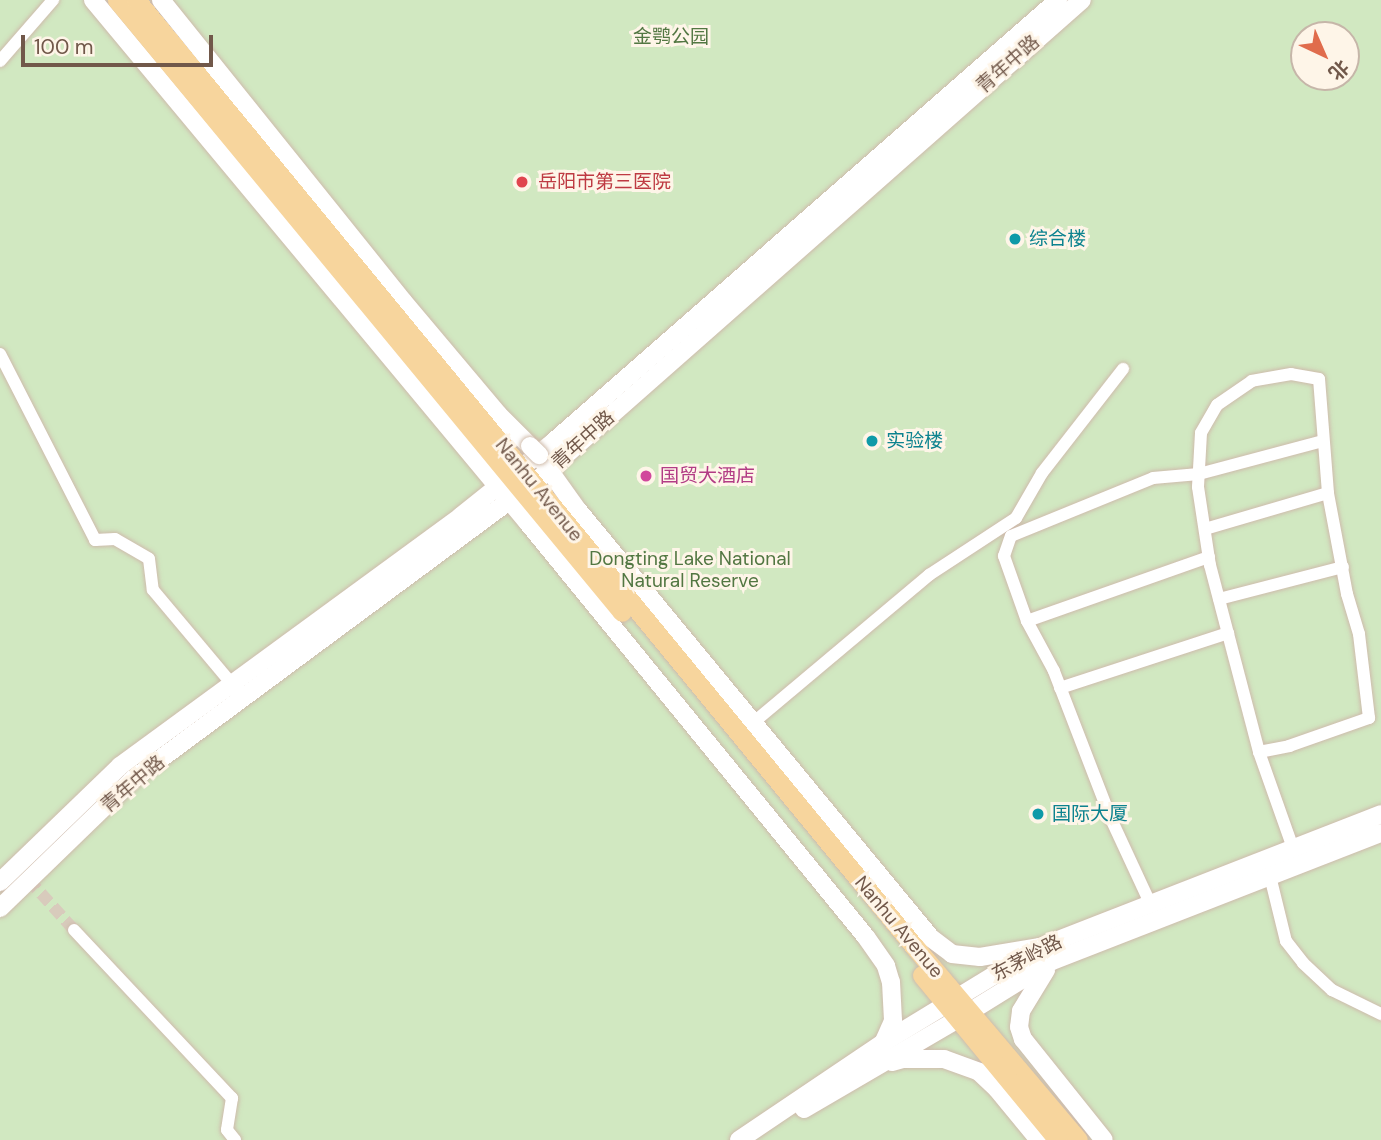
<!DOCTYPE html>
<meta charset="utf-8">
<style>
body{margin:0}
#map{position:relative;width:1381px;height:1140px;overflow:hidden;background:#fbf1e2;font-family:"DM Sans","Noto Sans SC",sans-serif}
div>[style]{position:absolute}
.green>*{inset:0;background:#d1e8c1}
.street-tunnel>*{height:12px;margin-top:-6px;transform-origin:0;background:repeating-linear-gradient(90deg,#d8cbbc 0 12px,transparent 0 18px)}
.roads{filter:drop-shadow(0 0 2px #cebbac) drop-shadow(0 0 2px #cebbac)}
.street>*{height:12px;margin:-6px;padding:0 6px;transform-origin:6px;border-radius:6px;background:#fff}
.secondary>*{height:18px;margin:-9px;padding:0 9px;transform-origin:9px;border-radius:9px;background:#fff}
.primary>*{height:19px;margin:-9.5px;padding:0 9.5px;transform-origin:9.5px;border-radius:9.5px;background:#f7d59d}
.bridges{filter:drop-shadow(0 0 2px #d0bbaa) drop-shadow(0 0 2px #d0bbaa)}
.secondary-bridge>*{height:18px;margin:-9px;padding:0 9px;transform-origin:9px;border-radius:9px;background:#fff}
.dots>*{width:19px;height:19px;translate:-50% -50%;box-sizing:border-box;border:4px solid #fef5e8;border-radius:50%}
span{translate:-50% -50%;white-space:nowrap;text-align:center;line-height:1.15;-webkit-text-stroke:6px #fef5e8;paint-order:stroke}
.park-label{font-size:19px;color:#527742}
.street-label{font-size:19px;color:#71584a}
.health-label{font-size:19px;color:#be3a42}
.left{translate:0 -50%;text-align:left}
.culture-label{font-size:19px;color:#0d838f}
.hotel-label{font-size:19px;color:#b23c85}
.north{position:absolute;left:1290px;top:21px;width:70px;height:70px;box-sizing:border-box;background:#fef5e8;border:2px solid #c6b6a9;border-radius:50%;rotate:136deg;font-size:19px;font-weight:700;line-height:28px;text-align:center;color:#71584a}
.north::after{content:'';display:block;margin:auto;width:24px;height:32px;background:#e06c4c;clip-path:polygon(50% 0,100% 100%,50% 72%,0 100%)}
.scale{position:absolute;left:21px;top:35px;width:192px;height:32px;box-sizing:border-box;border:4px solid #71584a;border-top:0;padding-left:9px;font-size:21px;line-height:24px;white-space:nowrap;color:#71584a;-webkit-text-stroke:5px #fef5e8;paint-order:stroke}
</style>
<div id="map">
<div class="green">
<div style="clip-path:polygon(evenodd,0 0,1381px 0,1381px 1140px,0 1140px,0 0,1304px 35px,1346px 35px,1346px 77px,1304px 77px,1304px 35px)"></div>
</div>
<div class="street-tunnel">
<div style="left:29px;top:880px;width:67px;rotate:48deg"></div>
</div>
<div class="roads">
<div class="street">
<div style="left:0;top:61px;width:81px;rotate:-49deg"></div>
<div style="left:0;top:354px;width:209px;rotate:62.9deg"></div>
<div style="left:95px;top:540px;width:20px;rotate:-3deg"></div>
<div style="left:115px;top:539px;width:39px;rotate:30deg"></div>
<div style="left:149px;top:559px;width:31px;rotate:83deg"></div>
<div style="left:153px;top:590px;width:131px;rotate:50deg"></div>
<div style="left:1205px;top:529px;width:128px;rotate:-16.3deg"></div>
<div style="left:1219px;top:599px;width:128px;rotate:-14.5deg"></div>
<div style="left:1027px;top:621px;width:193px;rotate:-19.4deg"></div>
<div style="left:1060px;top:688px;width:177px;rotate:-18.1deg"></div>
<div style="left:754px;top:722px;width:229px;rotate:-40deg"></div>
<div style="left:929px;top:575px;width:104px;rotate:-33.2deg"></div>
<div style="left:1016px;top:518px;width:52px;rotate:-60deg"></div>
<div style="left:1042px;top:473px;width:132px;rotate:-52.1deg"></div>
<div style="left:1259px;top:752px;width:31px;rotate:-11deg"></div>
<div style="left:1289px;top:746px;width:85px;rotate:-19.3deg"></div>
<div style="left:1369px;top:718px;width:85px;rotate:-96.8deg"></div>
<div style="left:1359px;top:634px;width:42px;rotate:-106.7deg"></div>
<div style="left:1347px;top:594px;width:103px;rotate:-100.7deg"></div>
<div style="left:1328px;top:493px;width:114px;rotate:-94.5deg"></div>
<div style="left:1319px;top:379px;width:28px;rotate:-170deg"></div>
<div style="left:1291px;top:374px;width:40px;rotate:170deg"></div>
<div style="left:1252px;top:381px;width:42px;rotate:145.6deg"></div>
<div style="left:1217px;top:405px;width:32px;rotate:120deg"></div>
<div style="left:1201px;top:433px;width:54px;rotate:93.2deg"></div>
<div style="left:1198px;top:487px;width:79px;rotate:81.3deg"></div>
<div style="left:1210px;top:565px;width:193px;rotate:75.3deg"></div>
<div style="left:1259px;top:752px;width:102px;rotate:70.5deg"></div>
<div style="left:1270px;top:876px;width:67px;rotate:76.2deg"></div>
<div style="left:1286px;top:941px;width:28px;rotate:52deg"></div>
<div style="left:1303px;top:963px;width:40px;rotate:43deg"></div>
<div style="left:1332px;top:990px;width:55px;rotate:26.1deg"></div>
<div style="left:1151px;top:905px;width:95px;rotate:-114.9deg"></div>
<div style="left:1111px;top:819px;width:159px;rotate:-111.1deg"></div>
<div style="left:1054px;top:671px;width:57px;rotate:-118.4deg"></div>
<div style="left:1027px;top:621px;width:69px;rotate:-109.5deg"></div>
<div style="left:1004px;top:556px;width:21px;rotate:-71deg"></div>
<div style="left:1011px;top:536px;width:153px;rotate:-22.2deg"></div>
<div style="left:1153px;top:478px;width:46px;rotate:-5deg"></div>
<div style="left:1199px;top:474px;width:128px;rotate:-14.9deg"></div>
<div style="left:74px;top:930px;width:231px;rotate:46.8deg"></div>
<div style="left:232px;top:1098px;width:32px;rotate:99deg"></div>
<div style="left:227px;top:1130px;width:13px;rotate:51deg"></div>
</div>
<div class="secondary">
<div style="left:93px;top:0;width:680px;rotate:50.25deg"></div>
<div style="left:528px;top:523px;width:534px;rotate:50.77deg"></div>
<div style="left:866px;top:937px;width:35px;rotate:55deg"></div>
<div style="left:886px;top:966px;width:17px;rotate:73deg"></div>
<div style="left:891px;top:982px;width:39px;rotate:87deg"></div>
<div style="left:893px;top:1021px;width:24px;rotate:114deg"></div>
<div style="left:161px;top:0;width:386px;rotate:51.2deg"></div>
<div style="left:403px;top:301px;width:148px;rotate:49.9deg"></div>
<div style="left:498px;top:414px;width:45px;rotate:45deg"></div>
<div style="left:542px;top:460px;width:60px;rotate:54.5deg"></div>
<div style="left:577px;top:509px;width:556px;rotate:50.47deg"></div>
<div style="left:931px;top:938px;width:26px;rotate:37deg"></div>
<div style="left:952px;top:954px;width:28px;rotate:6deg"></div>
<div style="left:980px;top:957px;width:61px;rotate:-9.5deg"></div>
<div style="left:0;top:882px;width:167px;rotate:-44deg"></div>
<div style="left:120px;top:766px;width:423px;rotate:-36.2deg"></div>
<div style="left:461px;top:516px;width:117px;rotate:-38.7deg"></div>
<div style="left:552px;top:443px;width:673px;rotate:-41.2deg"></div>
<div style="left:0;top:908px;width:184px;rotate:-44.1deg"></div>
<div style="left:132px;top:780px;width:500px;rotate:-36.5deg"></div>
<div style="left:534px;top:483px;width:730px;rotate:-41.39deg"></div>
<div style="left:1046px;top:970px;width:48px;rotate:121.4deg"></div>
<div style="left:1021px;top:1011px;width:16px;rotate:97deg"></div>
<div style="left:1019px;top:1027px;width:13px;rotate:72deg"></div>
<div style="left:1023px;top:1039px;width:129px;rotate:51.3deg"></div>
<div style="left:892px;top:1062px;width:11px;rotate:-15deg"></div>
<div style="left:903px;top:1059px;width:41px"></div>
<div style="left:944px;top:1059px;width:37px;rotate:20deg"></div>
<div style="left:979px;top:1072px;width:25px;rotate:43deg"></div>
<div style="left:997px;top:1089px;width:66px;rotate:50.5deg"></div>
<div style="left:804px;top:1109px;width:178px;rotate:-30.3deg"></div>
<div style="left:958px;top:1019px;width:110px;rotate:-31.7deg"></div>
<div style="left:1052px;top:961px;width:353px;rotate:-21.3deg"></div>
<div style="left:739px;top:1140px;width:174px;rotate:-34deg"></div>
<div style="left:883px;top:1043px;width:184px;rotate:-31.4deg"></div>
<div style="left:1040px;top:947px;width:366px;rotate:-21.3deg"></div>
</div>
<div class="primary">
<div style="left:117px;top:0;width:793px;rotate:50.47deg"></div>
<div style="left:136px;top:0;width:1225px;rotate:50.57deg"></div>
<div style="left:914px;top:946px;width:254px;rotate:49.8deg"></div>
<div style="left:922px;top:975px;width:214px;rotate:50.5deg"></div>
</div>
</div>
<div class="bridges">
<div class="secondary-bridge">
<div style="left:530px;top:446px;width:13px;rotate:45deg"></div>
</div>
</div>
<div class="dots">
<div style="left:522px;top:182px;background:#e0444e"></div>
<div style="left:1015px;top:239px;background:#0f9aa8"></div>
<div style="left:872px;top:441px;background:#0f9aa8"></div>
<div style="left:646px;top:476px;background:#d1479c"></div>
<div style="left:1038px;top:814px;background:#0f9aa8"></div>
</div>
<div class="park-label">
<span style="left:671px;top:37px">金鹗公园</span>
<span style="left:690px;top:570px">Dongting Lake National<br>Natural Reserve</span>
</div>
<div class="street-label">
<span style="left:1008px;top:64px;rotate:-41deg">青年中路</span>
<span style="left:583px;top:440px;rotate:-42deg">青年中路</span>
<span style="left:539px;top:490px;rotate:51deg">Nanhu Avenue</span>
<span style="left:133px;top:784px;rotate:-40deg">青年中路</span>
<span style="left:899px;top:927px;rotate:50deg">Nanhu Avenue</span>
<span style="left:1027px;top:958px;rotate:-28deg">东茅岭路</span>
</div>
<div class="health-label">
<span class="left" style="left:538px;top:182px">岳阳市第三医院</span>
</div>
<div class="culture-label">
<span class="left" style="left:1029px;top:239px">综合楼</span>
<span class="left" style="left:886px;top:441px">实验楼</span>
<span class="left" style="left:1052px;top:814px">国际大厦</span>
</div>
<div class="hotel-label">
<span class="left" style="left:660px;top:476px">国贸大酒店</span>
</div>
<div class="north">北</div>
<div class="scale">100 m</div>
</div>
